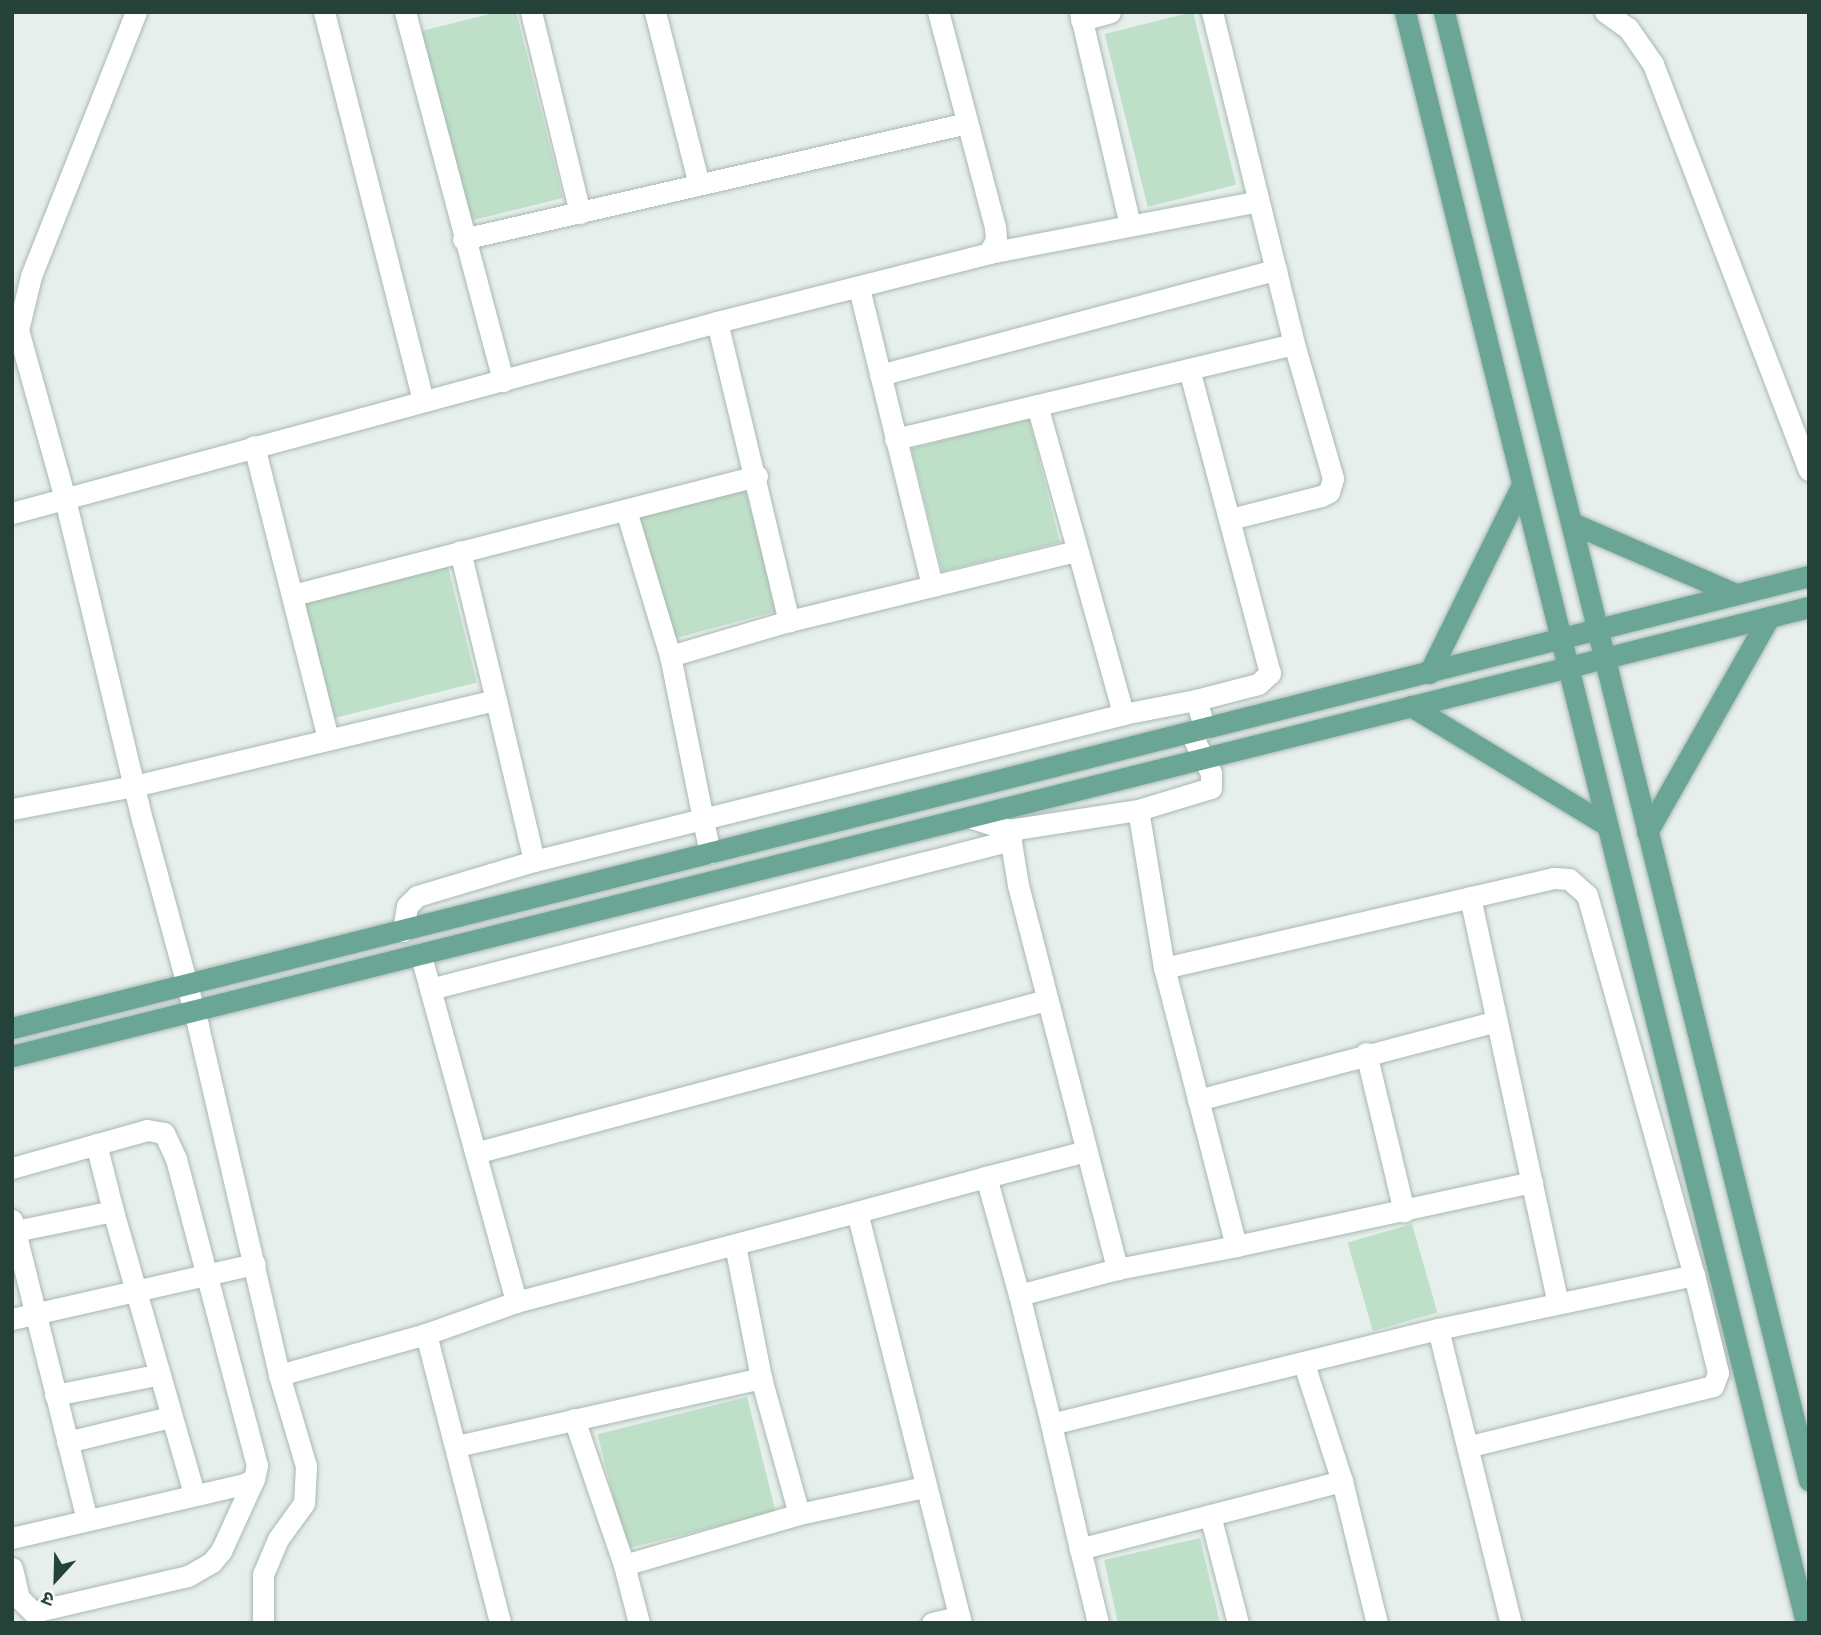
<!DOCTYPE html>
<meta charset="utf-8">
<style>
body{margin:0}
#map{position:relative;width:1821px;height:1635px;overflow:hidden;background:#e6efeb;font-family:Inter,"Noto Sans Devanagari",sans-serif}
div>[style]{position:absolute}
.green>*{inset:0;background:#bfe0c8;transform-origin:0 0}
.roads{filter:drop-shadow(0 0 2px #a8b8b2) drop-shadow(0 0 2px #a8b8b2)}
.minor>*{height:21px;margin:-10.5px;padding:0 10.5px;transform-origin:10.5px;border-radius:10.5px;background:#fff}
.major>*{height:21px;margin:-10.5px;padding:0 10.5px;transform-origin:10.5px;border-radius:10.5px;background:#6aa596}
span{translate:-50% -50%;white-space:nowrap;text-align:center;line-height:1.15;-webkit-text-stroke:6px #f7fbf9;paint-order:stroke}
.frame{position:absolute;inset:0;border:14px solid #24423a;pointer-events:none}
.north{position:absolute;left:21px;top:1544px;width:70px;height:70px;-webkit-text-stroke:5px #f7fbf9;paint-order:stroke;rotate:202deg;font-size:19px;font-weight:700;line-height:28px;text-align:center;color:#24423a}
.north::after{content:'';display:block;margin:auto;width:24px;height:32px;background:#24423a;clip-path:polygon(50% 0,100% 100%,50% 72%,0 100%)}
</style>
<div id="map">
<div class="green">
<div style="clip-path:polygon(498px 12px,516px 12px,563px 198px,466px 222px,418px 32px)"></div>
<div style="left:1193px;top:12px;width:178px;height:91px;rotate:76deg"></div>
<div style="left:1029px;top:419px;width:127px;height:121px;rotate:76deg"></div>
<div style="left:745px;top:488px;width:127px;height:114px;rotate:75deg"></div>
<div style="left:448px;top:567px;width:119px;height:150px;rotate:76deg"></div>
<div style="left:1412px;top:1224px;width:92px;height:67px;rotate:74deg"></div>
<div style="left:747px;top:1397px;width:118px;height:154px;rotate:76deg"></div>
<div style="clip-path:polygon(1200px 1538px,1220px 1623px,1118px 1623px,1104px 1560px)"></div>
</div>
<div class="roads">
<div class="minor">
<div style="left:136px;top:12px;width:284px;rotate:111.7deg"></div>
<div style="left:31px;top:276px;width:56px;rotate:103.5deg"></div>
<div style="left:18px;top:330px;width:171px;rotate:74.4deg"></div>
<div style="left:64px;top:495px;width:337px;rotate:76.5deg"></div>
<div style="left:143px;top:823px;width:210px;rotate:74.8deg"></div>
<div style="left:198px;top:1026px;width:358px;rotate:76.9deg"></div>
<div style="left:279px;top:1375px;width:95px;rotate:73.5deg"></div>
<div style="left:306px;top:1466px;width:37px;rotate:93deg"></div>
<div style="left:304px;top:1503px;width:44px;rotate:125.8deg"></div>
<div style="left:278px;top:1539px;width:38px;rotate:113deg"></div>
<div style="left:263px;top:1574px;width:49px;rotate:90deg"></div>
<div style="left:324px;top:12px;width:401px;rotate:75.7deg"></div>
<div style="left:405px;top:12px;width:382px;rotate:75.1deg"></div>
<div style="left:531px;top:12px;width:207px;rotate:76.3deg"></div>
<div style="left:655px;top:12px;width:178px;rotate:75.7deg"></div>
<div style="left:1080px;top:12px;width:219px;rotate:76.8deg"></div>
<div style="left:1212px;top:12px;width:342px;rotate:76.1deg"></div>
<div style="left:1294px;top:344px;width:140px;rotate:73.8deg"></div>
<div style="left:1333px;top:478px;width:15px;rotate:106deg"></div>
<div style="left:1329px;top:492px;width:9px;rotate:153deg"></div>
<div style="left:1321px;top:496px;width:94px;rotate:165.8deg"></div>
<div style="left:1605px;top:12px;width:28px;rotate:35deg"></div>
<div style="left:1628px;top:28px;width:44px;rotate:55.2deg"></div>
<div style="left:1653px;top:64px;width:435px;rotate:69deg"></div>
<div style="left:1081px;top:20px;width:30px;rotate:-15deg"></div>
<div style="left:463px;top:239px;width:517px;rotate:-12.96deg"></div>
<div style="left:989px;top:253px;width:274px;rotate:-10.9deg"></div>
<div style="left:859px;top:288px;width:307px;rotate:76.2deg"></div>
<div style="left:717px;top:322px;width:308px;rotate:76.5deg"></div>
<div style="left:1189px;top:369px;width:315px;rotate:75.1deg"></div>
<div style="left:1270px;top:673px;width:16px;rotate:137deg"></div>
<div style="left:1258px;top:684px;width:64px;rotate:165.5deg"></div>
<div style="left:1196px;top:700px;width:30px;rotate:73deg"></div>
<div style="left:880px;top:375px;width:410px;rotate:-14.9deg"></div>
<div style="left:1037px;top:405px;width:321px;rotate:74.4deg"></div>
<div style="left:1123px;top:714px;width:74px;rotate:-10.9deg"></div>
<div style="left:895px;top:439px;width:410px;rotate:-13.4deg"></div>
<div style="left:254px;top:446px;width:301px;rotate:75.8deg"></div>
<div style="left:12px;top:513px;width:730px;rotate:-15.16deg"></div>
<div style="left:717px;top:322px;width:281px;rotate:-14.2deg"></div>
<div style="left:989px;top:253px;width:15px;rotate:-62deg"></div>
<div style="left:996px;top:240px;width:13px;rotate:-94deg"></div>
<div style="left:995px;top:227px;width:222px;rotate:-104.8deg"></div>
<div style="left:293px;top:595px;width:479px;rotate:-14.4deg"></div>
<div style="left:670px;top:656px;width:124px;rotate:-16.4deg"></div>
<div style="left:789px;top:621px;width:296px;rotate:-13.7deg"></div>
<div style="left:496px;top:700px;width:165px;rotate:76.7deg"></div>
<div style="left:534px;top:861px;width:174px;rotate:-14deg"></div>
<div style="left:703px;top:819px;width:166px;rotate:-101.4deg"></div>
<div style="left:670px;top:656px;width:152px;rotate:-106.8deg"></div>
<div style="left:12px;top:809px;width:124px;rotate:-10.7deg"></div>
<div style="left:134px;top:786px;width:372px;rotate:-13.4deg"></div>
<div style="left:496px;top:700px;width:153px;rotate:-103.6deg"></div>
<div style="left:972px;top:818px;width:39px;rotate:18deg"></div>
<div style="left:1009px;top:830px;width:131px;rotate:-8.8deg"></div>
<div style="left:1009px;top:830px;width:56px;rotate:80.7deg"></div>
<div style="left:1018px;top:885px;width:397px;rotate:75.5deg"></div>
<div style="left:710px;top:853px;width:35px;rotate:-102deg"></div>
<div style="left:703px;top:819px;width:433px;rotate:-14deg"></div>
<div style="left:1470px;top:897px;width:415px;rotate:77.8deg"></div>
<div style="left:403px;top:931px;width:25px;rotate:-81deg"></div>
<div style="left:407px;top:906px;width:14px;rotate:-45deg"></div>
<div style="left:417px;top:896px;width:122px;rotate:-16.7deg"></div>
<div style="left:421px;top:956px;width:359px;rotate:74.6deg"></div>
<div style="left:1164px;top:968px;width:400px;rotate:-13deg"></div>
<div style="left:1554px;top:878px;width:15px;rotate:4deg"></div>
<div style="left:1569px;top:879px;width:24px;rotate:42deg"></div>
<div style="left:1587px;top:895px;width:395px;rotate:74.3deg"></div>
<div style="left:430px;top:989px;width:600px;rotate:-14.38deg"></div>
<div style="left:1366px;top:1053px;width:163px;rotate:76.5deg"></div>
<div style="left:1198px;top:1100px;width:309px;rotate:-14.8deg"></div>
<div style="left:475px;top:1153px;width:592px;rotate:-14.98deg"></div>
<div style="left:12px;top:1168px;width:140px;rotate:-15.7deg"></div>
<div style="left:147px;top:1130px;width:17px;rotate:10deg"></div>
<div style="left:164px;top:1133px;width:29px;rotate:65deg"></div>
<div style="left:176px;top:1159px;width:317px;rotate:75.2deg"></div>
<div style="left:257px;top:1465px;width:14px;rotate:102deg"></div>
<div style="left:254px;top:1479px;width:11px;rotate:153deg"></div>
<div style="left:244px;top:1484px;width:238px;rotate:166.9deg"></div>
<div style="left:113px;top:1211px;width:293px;rotate:74deg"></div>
<div style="left:12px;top:1220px;width:11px;rotate:75deg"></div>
<div style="left:15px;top:1231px;width:100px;rotate:-11.5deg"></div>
<div style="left:113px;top:1211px;width:69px;rotate:-104.2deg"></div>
<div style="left:15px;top:1231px;width:297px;rotate:76deg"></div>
<div style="left:735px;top:1245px;width:136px;rotate:78.9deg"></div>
<div style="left:1236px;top:1246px;width:303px;rotate:-12.2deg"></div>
<div style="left:1019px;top:1295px;width:123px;rotate:-105.6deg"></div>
<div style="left:986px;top:1177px;width:103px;rotate:-14.6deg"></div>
<div style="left:12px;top:1319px;width:249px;rotate:-12.8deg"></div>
<div style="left:1438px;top:1329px;width:262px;rotate:-11.9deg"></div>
<div style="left:1694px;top:1275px;width:101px;rotate:76.2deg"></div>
<div style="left:1718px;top:1373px;width:14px;rotate:111deg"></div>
<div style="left:1713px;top:1386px;width:253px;rotate:166.1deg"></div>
<div style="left:426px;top:1334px;width:96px;rotate:-19.6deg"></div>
<div style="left:516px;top:1302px;width:353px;rotate:-14.8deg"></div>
<div style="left:1304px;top:1364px;width:123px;rotate:72deg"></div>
<div style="left:1342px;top:1481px;width:271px;rotate:165.5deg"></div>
<div style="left:1080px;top:1549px;width:128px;rotate:-103.1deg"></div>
<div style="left:1051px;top:1424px;width:398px;rotate:-13.8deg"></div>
<div style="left:1438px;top:1329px;width:303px;rotate:76.1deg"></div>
<div style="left:279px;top:1375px;width:153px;rotate:-15.6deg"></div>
<div style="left:426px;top:1334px;width:298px;rotate:75.6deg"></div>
<div style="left:55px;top:1395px;width:103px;rotate:-11.2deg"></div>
<div style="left:574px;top:1419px;width:154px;rotate:71.1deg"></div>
<div style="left:624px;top:1565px;width:182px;rotate:-16.2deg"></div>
<div style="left:1051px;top:1424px;width:133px;rotate:-103.9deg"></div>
<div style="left:1019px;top:1295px;width:101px;rotate:-14.9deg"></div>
<div style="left:1117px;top:1269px;width:121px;rotate:-10.9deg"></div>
<div style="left:1236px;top:1246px;width:287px;rotate:-104.5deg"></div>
<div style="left:1164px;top:968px;width:160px;rotate:-99.3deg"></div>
<div style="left:1138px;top:810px;width:76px;rotate:-16.8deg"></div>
<div style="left:1211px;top:788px;width:15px;rotate:-90deg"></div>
<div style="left:1211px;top:773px;width:46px;rotate:-117.1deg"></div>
<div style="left:67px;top:1442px;width:106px;rotate:-13.6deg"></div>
<div style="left:457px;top:1446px;width:312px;rotate:-12.6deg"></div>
<div style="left:761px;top:1378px;width:141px;rotate:74.4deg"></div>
<div style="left:799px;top:1514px;width:128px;rotate:-12.2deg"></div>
<div style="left:1342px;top:1481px;width:146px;rotate:76.2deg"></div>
<div style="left:1210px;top:1515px;width:112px;rotate:75.5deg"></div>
<div style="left:1080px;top:1549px;width:76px;rotate:76.3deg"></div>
<div style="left:624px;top:1565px;width:60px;rotate:75.5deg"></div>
<div style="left:12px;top:1568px;width:31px;rotate:77deg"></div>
<div style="left:19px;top:1598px;width:20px;rotate:45deg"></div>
<div style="left:33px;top:1612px;width:159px;rotate:-13.1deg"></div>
<div style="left:188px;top:1576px;width:28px;rotate:-30deg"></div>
<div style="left:212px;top:1562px;width:14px;rotate:-51deg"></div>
<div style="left:221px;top:1551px;width:79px;rotate:-65.4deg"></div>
<div style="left:932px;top:1623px;width:28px;rotate:-13deg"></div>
<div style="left:961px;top:1623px;width:424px;rotate:-104.2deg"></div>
<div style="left:857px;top:1212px;width:134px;rotate:-15.2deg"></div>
</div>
<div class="major">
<div style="left:1405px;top:12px;width:1660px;rotate:76.02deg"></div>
<div style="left:1444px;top:12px;width:1513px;rotate:76.04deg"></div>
<div style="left:1574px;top:524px;width:176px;rotate:23.4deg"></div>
<div style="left:1429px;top:673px;width:210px;rotate:-63.7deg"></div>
<div style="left:1411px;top:706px;width:229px;rotate:31.3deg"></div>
<div style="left:1647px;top:832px;width:247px;rotate:-60.4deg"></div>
<div style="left:12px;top:1028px;width:1853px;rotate:-14.12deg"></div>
<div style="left:12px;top:1056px;width:1852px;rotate:-14.03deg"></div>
</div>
</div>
<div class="frame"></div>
<div class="north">उ</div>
</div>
